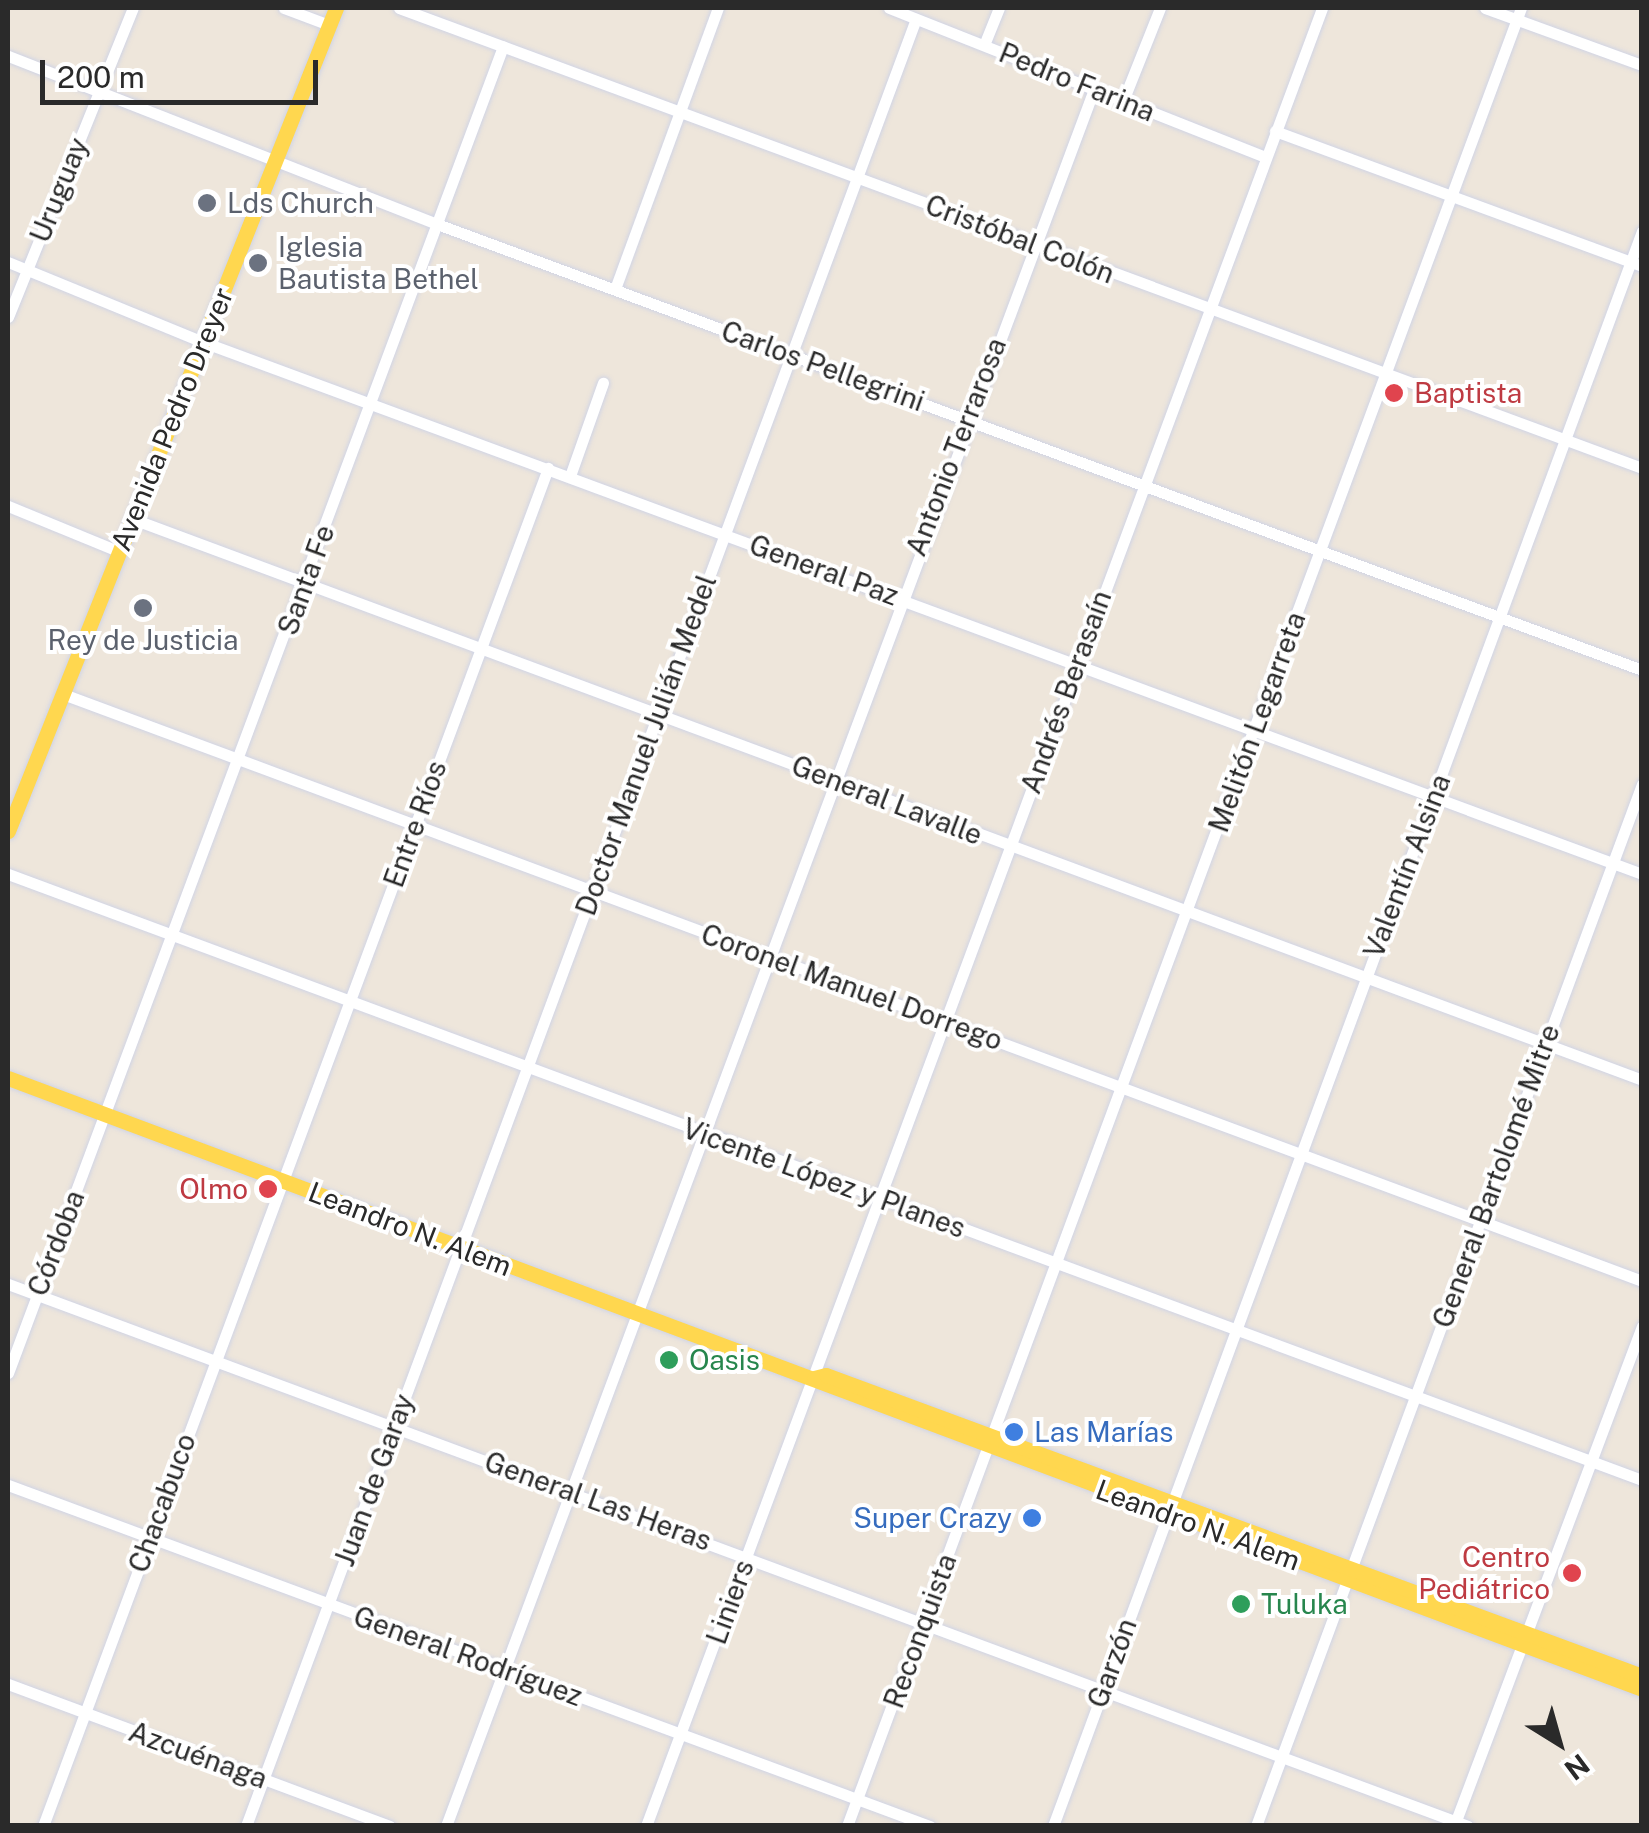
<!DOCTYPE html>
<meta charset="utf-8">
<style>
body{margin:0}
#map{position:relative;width:1649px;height:1833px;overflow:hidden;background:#eee6db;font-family:"Public Sans",sans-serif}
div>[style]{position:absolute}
.roads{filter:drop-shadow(0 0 2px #d0d4e5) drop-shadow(0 0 2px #d0d4e5)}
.minor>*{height:11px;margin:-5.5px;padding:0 5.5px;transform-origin:5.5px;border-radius:5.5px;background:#fff}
.major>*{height:15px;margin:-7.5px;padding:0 7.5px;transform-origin:7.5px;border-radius:7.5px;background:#ffd74f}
.dots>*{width:28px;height:28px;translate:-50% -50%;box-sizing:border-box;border:5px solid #fff;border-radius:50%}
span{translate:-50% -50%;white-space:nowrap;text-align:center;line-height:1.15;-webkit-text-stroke:8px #fff;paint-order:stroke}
.street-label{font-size:28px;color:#2a2a2a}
.worship-label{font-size:28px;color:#5b616d}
.left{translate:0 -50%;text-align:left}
.health-label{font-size:28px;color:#be3a42}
.right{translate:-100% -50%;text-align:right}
.leisure-label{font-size:28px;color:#27864d}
.shop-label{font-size:28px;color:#366cbe}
.frame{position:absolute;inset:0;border:10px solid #2a2a2a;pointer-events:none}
.north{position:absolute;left:1509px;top:1693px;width:100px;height:100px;-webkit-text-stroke:8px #fff;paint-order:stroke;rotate:143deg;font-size:28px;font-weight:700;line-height:40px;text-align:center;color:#2a2a2a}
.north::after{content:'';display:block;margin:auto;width:35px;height:45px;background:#2a2a2a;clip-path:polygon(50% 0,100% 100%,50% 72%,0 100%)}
.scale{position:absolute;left:40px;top:60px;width:278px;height:45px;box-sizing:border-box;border:5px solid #2a2a2a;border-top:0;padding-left:12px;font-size:30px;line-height:35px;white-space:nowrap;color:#2a2a2a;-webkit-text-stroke:8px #fff;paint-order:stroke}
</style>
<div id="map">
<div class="roads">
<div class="minor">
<div style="left:284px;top:8px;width:48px;rotate:20.7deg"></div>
<div style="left:399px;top:8px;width:1325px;rotate:20.31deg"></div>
<div style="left:889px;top:8px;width:405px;rotate:21.6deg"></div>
<div style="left:1485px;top:8px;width:167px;rotate:20deg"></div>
<div style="left:984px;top:45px;width:40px;rotate:-68deg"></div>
<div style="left:8px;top:56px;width:461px;rotate:21.4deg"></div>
<div style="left:437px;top:224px;width:1285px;rotate:20.31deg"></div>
<div style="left:1123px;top:101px;width:100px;rotate:-68.3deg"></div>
<div style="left:1275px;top:131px;width:391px;rotate:20.2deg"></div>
<div style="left:8px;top:262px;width:211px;rotate:22.3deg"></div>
<div style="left:203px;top:342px;width:1534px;rotate:20.29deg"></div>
<div style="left:615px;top:289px;width:299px;rotate:-69.9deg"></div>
<div style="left:8px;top:317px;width:333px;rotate:-68deg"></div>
<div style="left:570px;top:476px;width:99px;rotate:-70.5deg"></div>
<div style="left:8px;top:506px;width:121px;rotate:22.3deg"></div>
<div style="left:133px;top:519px;width:1610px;rotate:20.39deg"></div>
<div style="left:63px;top:694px;width:1685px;rotate:20.39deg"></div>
<div style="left:8px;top:874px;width:1743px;rotate:20.35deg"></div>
<div style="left:8px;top:1284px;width:1557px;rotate:20.37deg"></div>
<div style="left:8px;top:1373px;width:1416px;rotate:-69.54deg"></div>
<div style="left:8px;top:1485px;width:983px;rotate:20.3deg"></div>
<div style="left:8px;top:1684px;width:407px;rotate:20.4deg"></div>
<div style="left:43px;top:1826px;width:1449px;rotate:-69.6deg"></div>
<div style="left:246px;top:1826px;width:1927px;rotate:-69.66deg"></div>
<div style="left:446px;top:1826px;width:1854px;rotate:-69.54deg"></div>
<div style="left:646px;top:1826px;width:1940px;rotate:-69.6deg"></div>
<div style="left:847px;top:1826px;width:1939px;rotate:-69.66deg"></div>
<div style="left:1053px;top:1826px;width:1700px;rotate:-69.73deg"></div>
<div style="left:1256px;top:1826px;width:1111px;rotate:-69.67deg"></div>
<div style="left:1454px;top:1826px;width:534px;rotate:-69.39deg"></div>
</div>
<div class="major">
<div style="left:8px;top:831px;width:886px;rotate:-68.27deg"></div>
<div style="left:8px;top:1078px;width:1744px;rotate:20.5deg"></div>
<div style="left:814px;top:1378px;width:12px;rotate:-14deg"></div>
<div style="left:826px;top:1375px;width:870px;rotate:20.25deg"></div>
</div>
</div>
<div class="dots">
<div style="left:207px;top:203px;background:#6b7280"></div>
<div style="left:258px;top:263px;background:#6b7280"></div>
<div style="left:1394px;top:393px;background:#e0444e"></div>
<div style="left:143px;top:608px;background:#6b7280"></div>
<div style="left:268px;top:1189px;background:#e0444e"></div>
<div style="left:669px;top:1360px;background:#2e9e5b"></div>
<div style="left:1014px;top:1432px;background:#3f7fe0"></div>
<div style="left:1032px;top:1518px;background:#3f7fe0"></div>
<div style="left:1572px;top:1573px;background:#e0444e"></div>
<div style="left:1241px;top:1604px;background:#2e9e5b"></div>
</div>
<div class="street-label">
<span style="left:1077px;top:82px;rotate:22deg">Pedro Farina</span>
<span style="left:59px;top:190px;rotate:-68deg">Uruguay</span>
<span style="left:1020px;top:239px;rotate:21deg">Cristóbal Colón</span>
<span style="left:823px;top:366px;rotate:20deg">Carlos Pellegrini</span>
<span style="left:172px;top:419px;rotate:-68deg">Avenida Pedro Dreyer</span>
<span style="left:956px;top:447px;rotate:-69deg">Antonio Terrarosa</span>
<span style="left:824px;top:570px;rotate:20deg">General Paz</span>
<span style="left:306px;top:580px;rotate:-70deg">Santa Fe</span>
<span style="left:1066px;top:692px;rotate:-70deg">Andrés Berasaín</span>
<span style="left:1257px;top:722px;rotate:-70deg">Melitón Legarreta</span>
<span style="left:646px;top:745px;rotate:-70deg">Doctor Manuel Julián Medel</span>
<span style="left:887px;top:800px;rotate:21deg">General Lavalle</span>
<span style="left:415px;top:824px;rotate:-70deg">Entre Ríos</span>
<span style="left:1407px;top:866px;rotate:-69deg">Valentín Alsina</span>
<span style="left:852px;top:987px;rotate:20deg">Coronel Manuel Dorrego</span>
<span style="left:1496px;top:1176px;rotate:-70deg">General Bartolomé Mitre</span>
<span style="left:824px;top:1178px;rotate:20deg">Vicente López y Planes</span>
<span style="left:410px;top:1229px;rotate:21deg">Leandro N. Alem</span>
<span style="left:56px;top:1243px;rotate:-69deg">Córdoba</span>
<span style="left:374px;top:1480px;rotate:-70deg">Juan de Garay</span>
<span style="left:598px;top:1501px;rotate:20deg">General Las Heras</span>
<span style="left:162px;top:1503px;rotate:-70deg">Chacabuco</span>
<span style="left:1198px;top:1525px;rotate:20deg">Leandro N. Alem</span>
<span style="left:730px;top:1602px;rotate:-70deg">Liniers</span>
<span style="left:920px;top:1631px;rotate:-70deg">Reconquista</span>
<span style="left:468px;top:1656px;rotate:20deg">General Rodríguez</span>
<span style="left:1112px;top:1663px;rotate:-70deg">Garzón</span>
<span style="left:198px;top:1755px;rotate:20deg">Azcuénaga</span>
</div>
<div class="worship-label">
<span class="left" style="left:227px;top:203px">Lds Church</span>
<span class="left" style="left:278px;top:263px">Iglesia<br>Bautista Bethel</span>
<span style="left:143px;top:640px">Rey de Justicia</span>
</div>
<div class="health-label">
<span class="left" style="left:1414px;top:393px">Baptista</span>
<span class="right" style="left:248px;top:1189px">Olmo</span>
<span class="right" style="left:1550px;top:1573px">Centro<br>Pediátrico</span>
</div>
<div class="leisure-label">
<span class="left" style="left:689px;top:1360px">Oasis</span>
<span class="left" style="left:1261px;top:1604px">Tuluka</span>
</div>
<div class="shop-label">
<span class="left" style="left:1034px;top:1432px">Las Marías</span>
<span class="right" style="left:1012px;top:1518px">Super Crazy</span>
</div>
<div class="frame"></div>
<div class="north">N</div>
<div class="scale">200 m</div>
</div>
